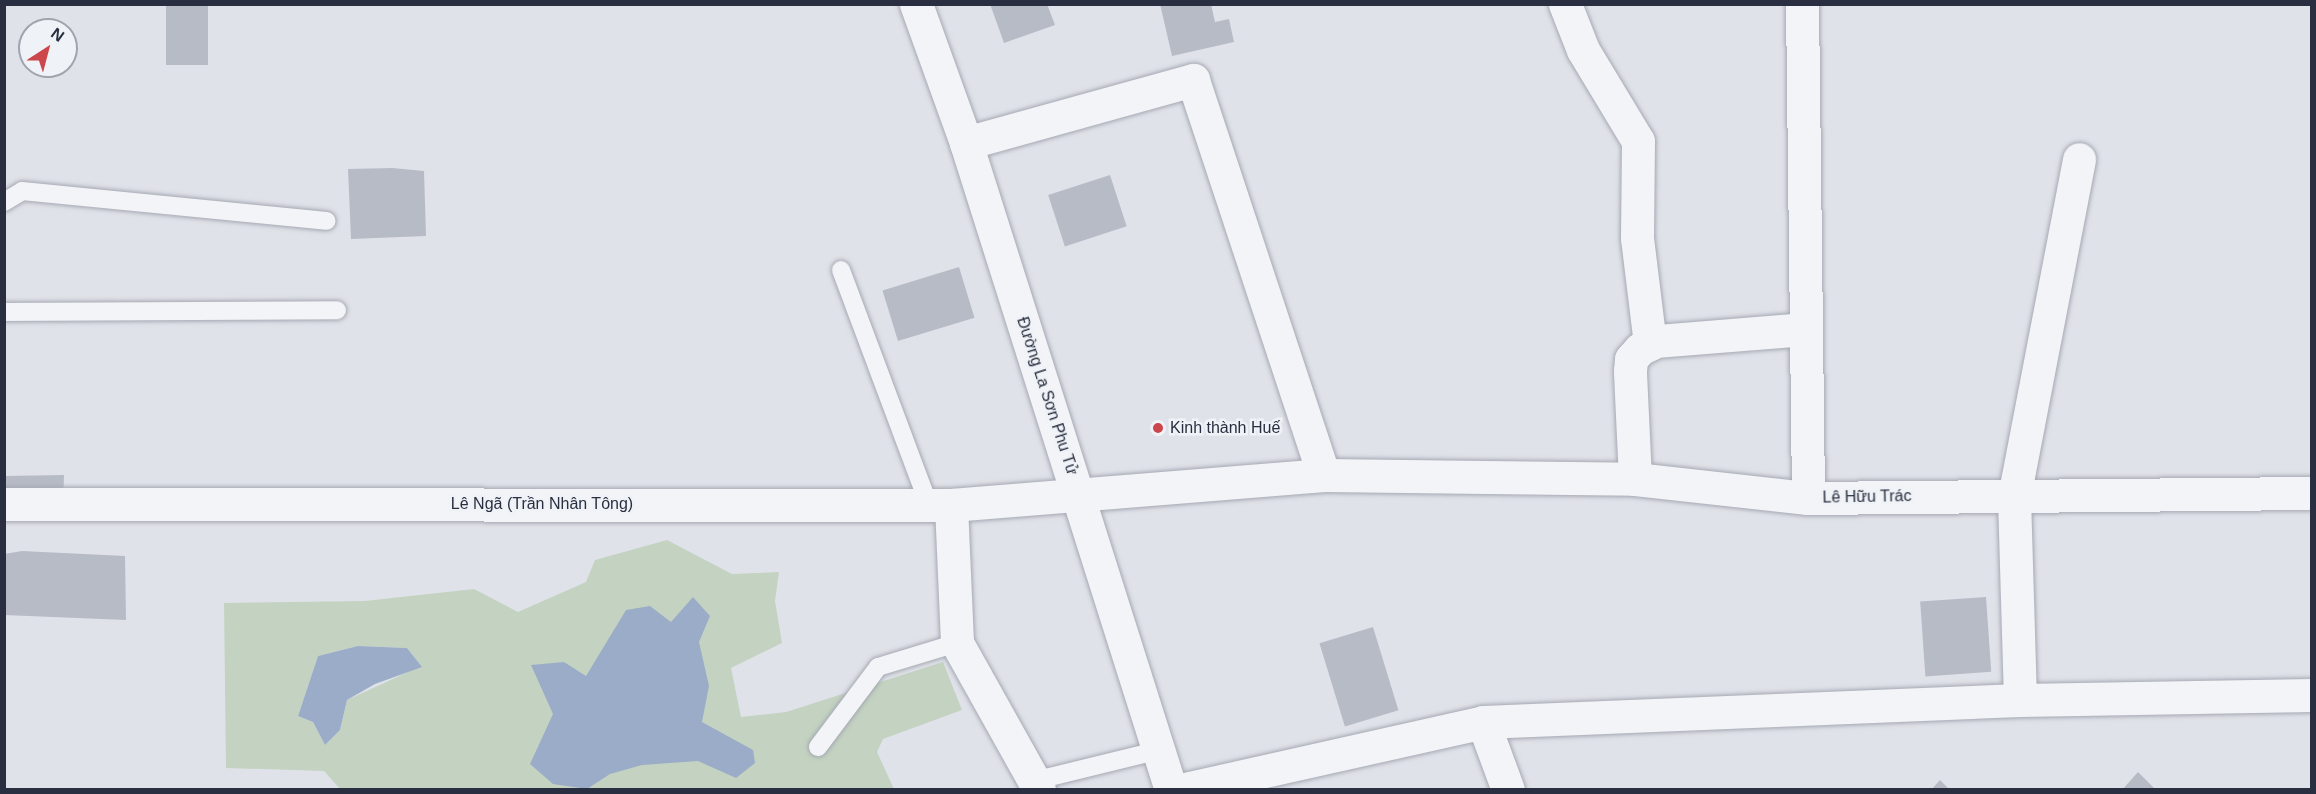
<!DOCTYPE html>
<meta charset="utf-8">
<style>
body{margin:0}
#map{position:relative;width:2316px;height:794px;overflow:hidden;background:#e0e2e9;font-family:Helvetica,sans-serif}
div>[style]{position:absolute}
.green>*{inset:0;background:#c4d3c1}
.water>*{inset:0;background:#9bacc8}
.building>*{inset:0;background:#b7bbc6;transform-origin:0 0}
.roads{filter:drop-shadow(0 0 2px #a5a9b3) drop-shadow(0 0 2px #a5a9b3)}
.service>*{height:18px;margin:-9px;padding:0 9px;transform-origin:9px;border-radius:9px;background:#f3f4f7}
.minor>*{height:33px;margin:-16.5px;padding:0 16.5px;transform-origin:16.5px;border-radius:16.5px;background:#f3f4f7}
.dots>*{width:16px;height:16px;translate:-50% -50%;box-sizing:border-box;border:3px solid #eff2f6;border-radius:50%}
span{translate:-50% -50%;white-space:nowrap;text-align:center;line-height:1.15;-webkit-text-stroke:5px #eff2f6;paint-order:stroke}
.street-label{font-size:16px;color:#292f40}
.poi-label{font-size:16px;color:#292f40}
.left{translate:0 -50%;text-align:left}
.frame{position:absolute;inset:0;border:6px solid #292f40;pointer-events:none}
.north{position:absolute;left:18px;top:18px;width:60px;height:60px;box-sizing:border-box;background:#eff2f6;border:2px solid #a0a4ad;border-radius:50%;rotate:36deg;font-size:16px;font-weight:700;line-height:24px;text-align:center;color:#292f40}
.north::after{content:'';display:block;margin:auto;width:21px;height:27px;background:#cd464c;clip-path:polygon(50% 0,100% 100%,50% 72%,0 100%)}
</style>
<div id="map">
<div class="green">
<div style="clip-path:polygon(evenodd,667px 540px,732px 574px,779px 572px,775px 601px,782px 643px,731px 668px,741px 717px,786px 712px,943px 662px,962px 710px,883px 739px,877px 752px,894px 789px,340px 789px,324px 771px,226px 768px,224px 603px,365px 601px,474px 589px,518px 612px,586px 582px,595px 560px,667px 540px,358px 646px,407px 648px,421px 666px,347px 700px,340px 730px,325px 745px,313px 722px,298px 716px,318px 656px,358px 646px)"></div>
</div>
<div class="water">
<div style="clip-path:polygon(693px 597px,710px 616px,699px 642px,709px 686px,702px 722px,753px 750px,755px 763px,736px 778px,698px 761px,642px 765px,610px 774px,587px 789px,553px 784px,530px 764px,553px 714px,531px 665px,564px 662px,586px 676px,626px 610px,650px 606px,671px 622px)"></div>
<div style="clip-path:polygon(358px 646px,407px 648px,422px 667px,375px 684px,347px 700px,340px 730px,325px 745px,313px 722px,298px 716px,318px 656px)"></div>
</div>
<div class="building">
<div style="left:166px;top:4px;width:42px;height:61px"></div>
<div style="clip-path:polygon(990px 4px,1047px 4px,1055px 25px,1004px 43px)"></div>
<div style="clip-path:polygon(1160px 4px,1211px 4px,1215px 22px,1229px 19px,1234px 42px,1172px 56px)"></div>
<div style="clip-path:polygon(392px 168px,424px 171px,426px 236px,351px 239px,348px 169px)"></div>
<div style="left:1110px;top:175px;width:54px;height:65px;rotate:72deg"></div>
<div style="left:959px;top:267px;width:53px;height:80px;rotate:73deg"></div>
<div style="clip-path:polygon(64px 475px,63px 505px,4px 518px,4px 476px)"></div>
<div style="clip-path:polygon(22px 551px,125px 556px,126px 620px,4px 615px,4px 554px)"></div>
<div style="left:1986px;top:597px;width:75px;height:66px;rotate:86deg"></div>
<div style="left:1373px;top:627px;width:87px;height:56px;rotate:73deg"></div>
<div style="clip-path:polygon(2138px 772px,2156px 790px,2122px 790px)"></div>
<div style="clip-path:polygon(1940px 780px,1950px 790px,1931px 790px)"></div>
</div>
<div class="roads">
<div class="service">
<div style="left:4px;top:202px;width:21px;rotate:-31deg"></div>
<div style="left:22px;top:191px;width:306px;rotate:5.6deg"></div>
<div style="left:841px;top:270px;width:249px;rotate:69.5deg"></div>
<div style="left:4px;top:312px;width:333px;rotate:-0.3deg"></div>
<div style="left:818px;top:747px;width:100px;rotate:-53.1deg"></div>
<div style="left:878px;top:667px;width:83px;rotate:-16.9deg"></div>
<div style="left:1037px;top:780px;width:127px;rotate:-13.7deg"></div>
</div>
<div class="minor">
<div style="left:916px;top:4px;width:148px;rotate:70.2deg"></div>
<div style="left:966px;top:143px;width:679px;rotate:72.42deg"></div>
<div style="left:1565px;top:4px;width:49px;rotate:68.6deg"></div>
<div style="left:1583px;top:50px;width:106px;rotate:58.9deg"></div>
<div style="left:1638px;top:141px;width:97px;rotate:90.6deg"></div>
<div style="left:1637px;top:238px;width:107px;rotate:83deg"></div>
<div style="left:1802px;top:4px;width:494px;rotate:89.3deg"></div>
<div style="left:966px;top:143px;width:236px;rotate:-15.5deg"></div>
<div style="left:1193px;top:80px;width:416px;rotate:71.7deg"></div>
<div style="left:1635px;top:479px;width:108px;rotate:-92.7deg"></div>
<div style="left:1630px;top:371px;width:12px;rotate:-85deg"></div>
<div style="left:1631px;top:359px;width:13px;rotate:-48deg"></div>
<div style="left:1640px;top:349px;width:18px;rotate:-27deg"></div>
<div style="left:1656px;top:341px;width:149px;rotate:-4.6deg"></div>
<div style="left:4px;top:504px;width:947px;rotate:0.06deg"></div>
<div style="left:951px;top:505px;width:374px;rotate:-4.6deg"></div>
<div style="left:1324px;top:475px;width:311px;rotate:0.7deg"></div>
<div style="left:1635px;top:479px;width:174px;rotate:6.3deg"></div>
<div style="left:1808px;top:498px;width:504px;rotate:-0.57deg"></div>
<div style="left:951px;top:505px;width:138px;rotate:87.5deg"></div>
<div style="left:957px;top:643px;width:168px;rotate:60.8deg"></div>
<div style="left:2020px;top:700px;width:203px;rotate:-91.7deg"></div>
<div style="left:2014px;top:497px;width:344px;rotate:-79.1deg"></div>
<div style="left:1483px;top:722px;width:72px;rotate:69.8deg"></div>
<div style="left:1180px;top:790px;width:311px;rotate:-12.6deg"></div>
<div style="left:1483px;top:722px;width:537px;rotate:-2.35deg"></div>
<div style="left:2020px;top:700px;width:292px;rotate:-1deg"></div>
</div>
</div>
<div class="dots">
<div style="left:1158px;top:428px;background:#cd464c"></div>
</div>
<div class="street-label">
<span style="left:1047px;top:396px;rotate:72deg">Đường La Sơn Phu Tử</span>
<span style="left:1867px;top:497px;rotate:-1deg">Lê Hữu Trác</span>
<span style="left:542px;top:504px">Lê Ngã (Trần Nhân Tông)</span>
</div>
<div class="poi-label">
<span class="left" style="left:1170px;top:428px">Kinh thành Huế</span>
</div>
<div class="frame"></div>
<div class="north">N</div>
</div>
